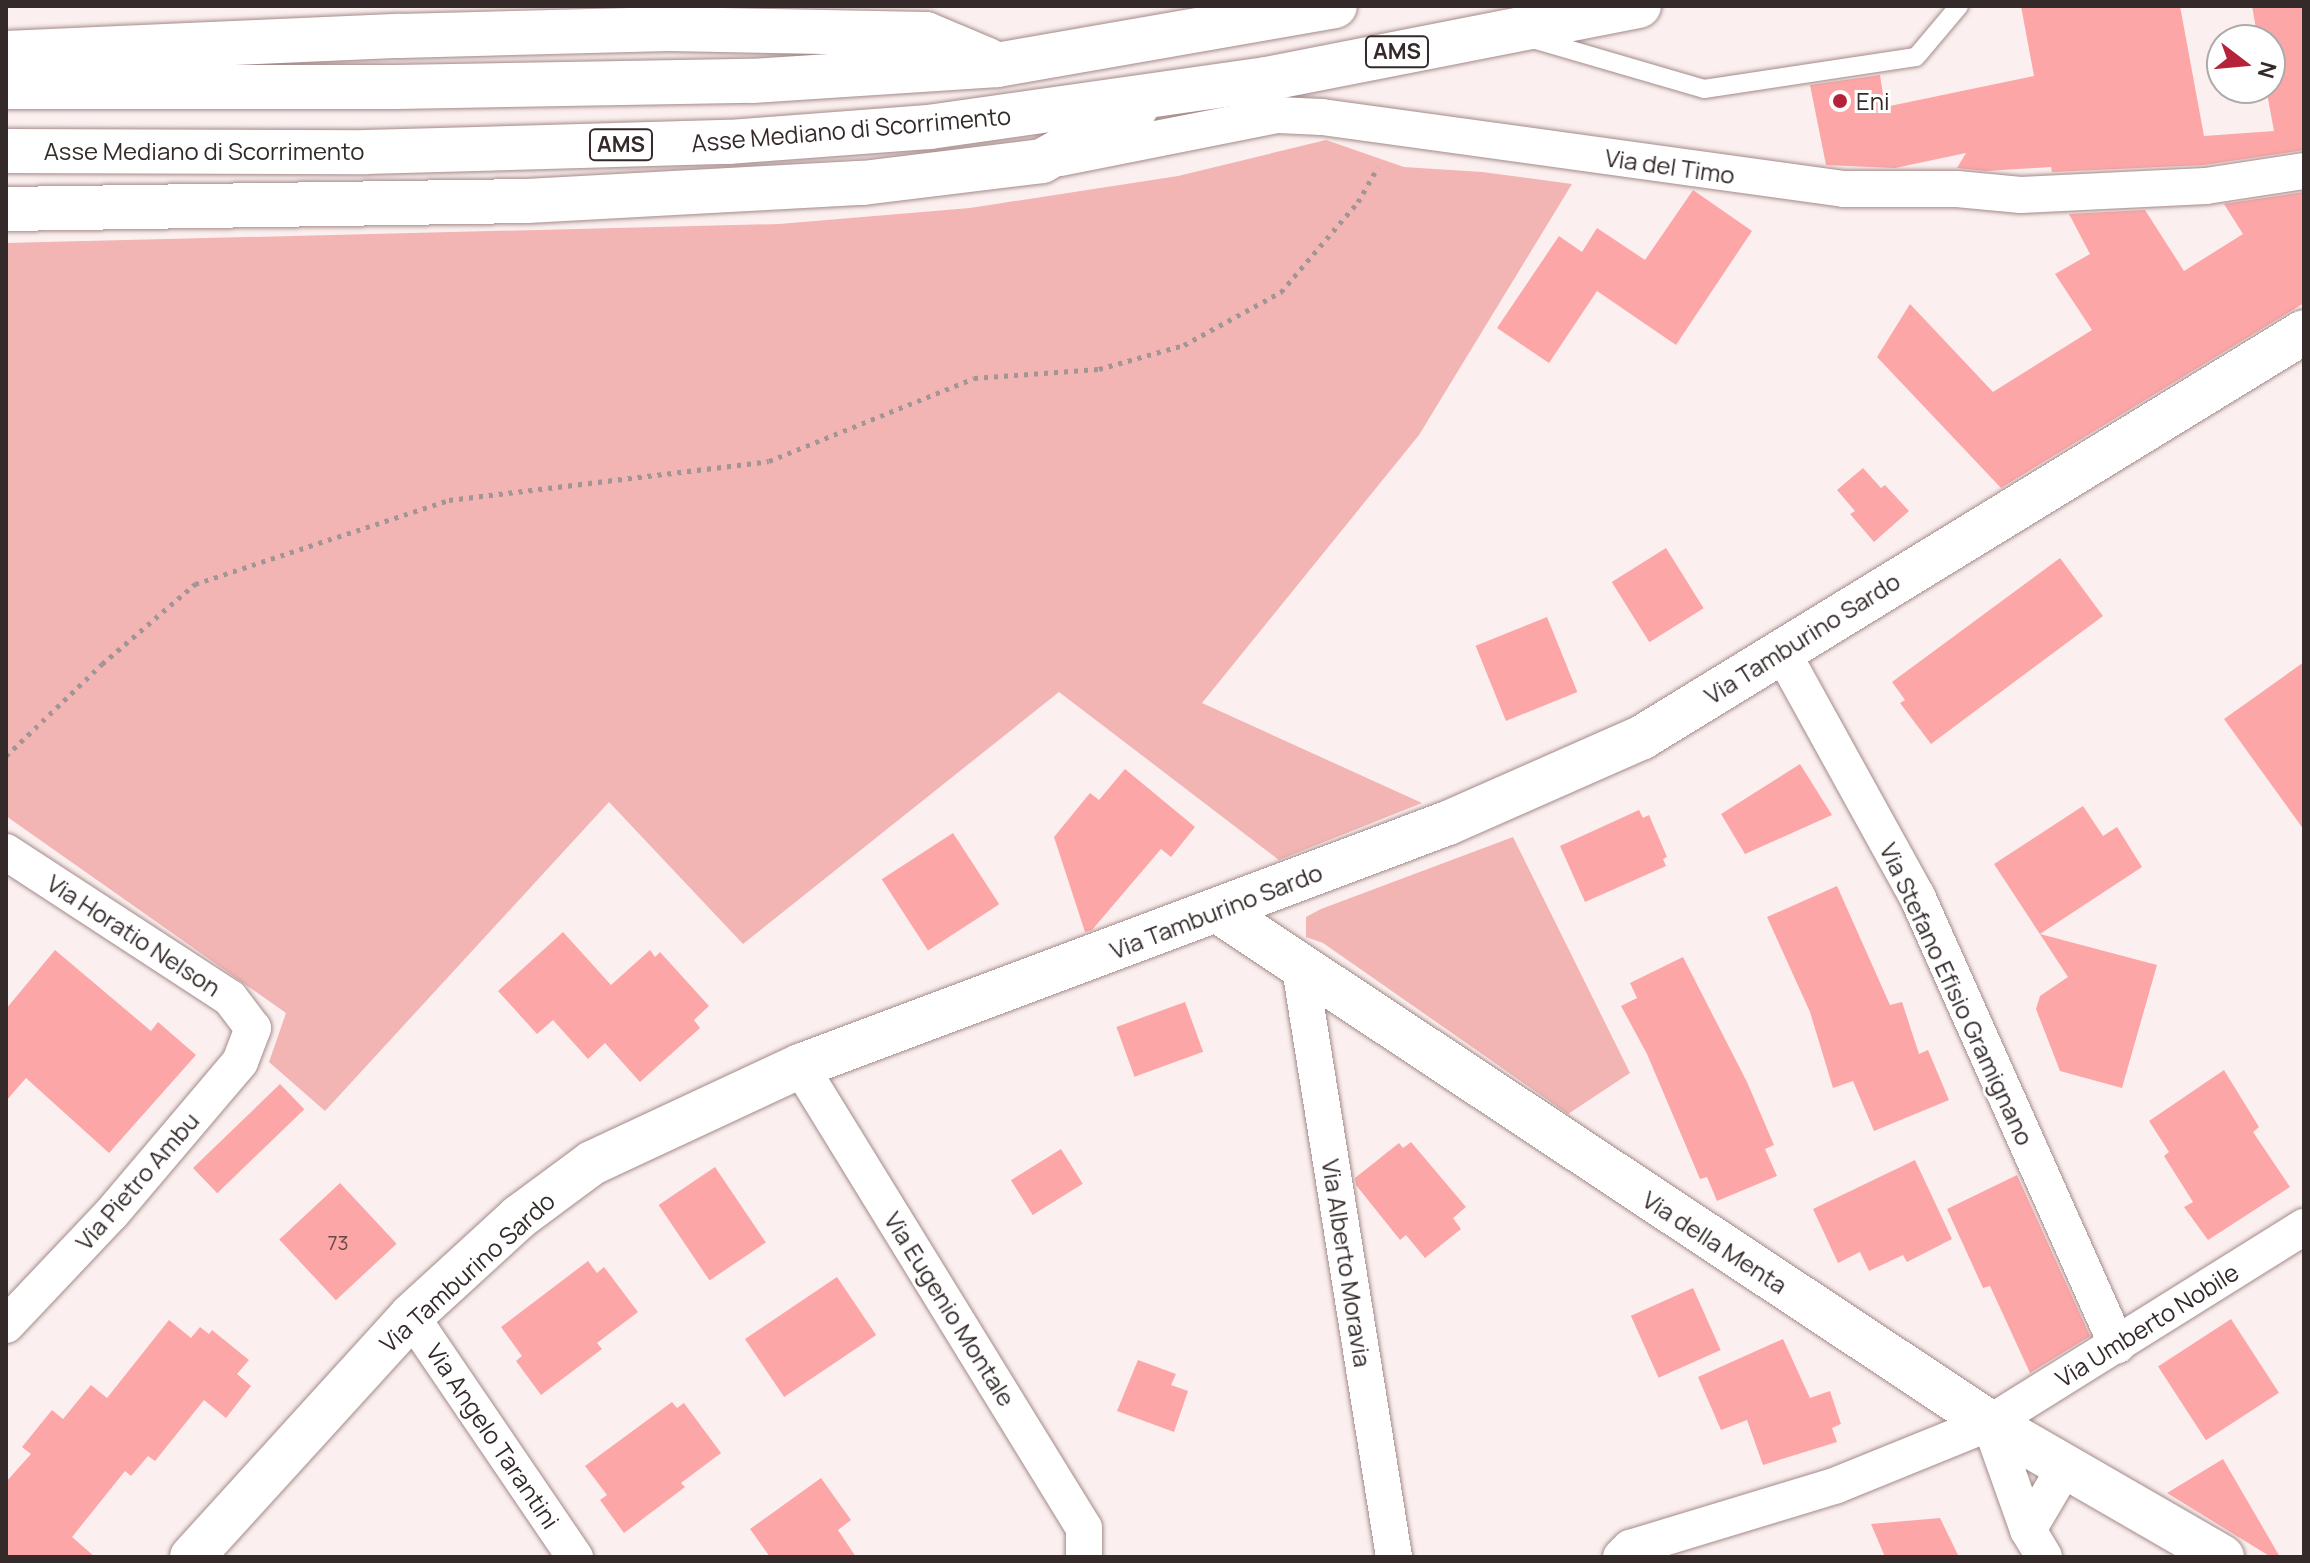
<!DOCTYPE html>
<style>
body{margin:0}
#map{position:relative;width:2310px;height:1563px;overflow:hidden;background:#fbf0ef;font-family:Manrope,sans-serif}
div>[style]{position:absolute}
.green>*{inset:0;background:#f2b5b4}
.building>*{inset:0;background:#fda6a7;transform-origin:0 0}
.path>*{height:5px;margin-top:-2.5px;transform-origin:0;background:repeating-linear-gradient(90deg,#a19695 0 4px,transparent 0 10px)}
.roads{filter:drop-shadow(0 0 2px #a48a8a) drop-shadow(0 0 2px #a48a8a)}
.lane>*{height:18px;margin:-9px;padding:0 9px;transform-origin:9px;border-radius:9px;background:#fff}
.street>*{height:36px;margin:-18px;padding:0 18px;transform-origin:18px;border-radius:18px;background:#fff}
.secondary>*{height:44px;margin:-22px;padding:0 22px;transform-origin:22px;border-radius:22px;background:#fff}
.highway>*{height:44px;margin:-22px;padding:0 22px;transform-origin:22px;border-radius:22px;background:#fff}
.dots>*{width:22px;height:22px;translate:-50% -50%;box-sizing:border-box;border:4px solid #fff;border-radius:50%}
span{translate:-50% -50%;white-space:nowrap;text-align:center;line-height:1.15;-webkit-text-stroke:6px #fff;paint-order:stroke}
.number-label{font-size:20px;color:#674949}
.number-label span{-webkit-text-stroke-width:0}
.shield-label span{padding:2px 6px;background:#fff;border:2px solid;border-radius:6px;-webkit-text-stroke-width:0}
.shield-label{font-size:22px;color:#352a2a;font-weight:700}
.poi-label{font-size:24px;color:#352a2a}
.left{translate:0 -50%;text-align:left}
.street-label{font-size:24px;color:#352a2a}
.frame{position:absolute;inset:0;border:8px solid #352a2a;pointer-events:none}
.north{position:absolute;left:2206px;top:24px;width:80px;height:80px;box-sizing:border-box;background:#fff;border:2px solid #aeaaaa;border-radius:50%;rotate:106deg;font-size:22px;font-weight:700;line-height:32px;text-align:center;color:#352a2a}
.north::after{content:'';display:block;margin:auto;width:28px;height:36px;background:#b5233a;clip-path:polygon(50% 0,100% 100%,50% 72%,0 100%)}
</style>
<div id="map">
<div class="green">
<div style="clip-path:polygon(1326px 140px,1404px 167px,1482px 172px,1572px 184px,1419px 435px,1202px 703px,1422px 803px,1279px 860px,1059px 692px,743px 944px,609px 802px,325px 1111px,269px 1062px,286px 1013px,6px 816px,6px 243px,779px 224px,970px 208px,1178px 176px)"></div>
<div style="clip-path:polygon(1513px 837px,1630px 1073px,1568px 1114px,1323px 943px,1306px 937px,1306px 917px,1321px 909px)"></div>
</div>
<div class="building">
<div style="clip-path:polygon(2021px 6px,2180px 6px,2204px 136px,2274px 131px,2266px 88px,2270px 88px,2270px 40px,2258px 40px,2252px 6px,2304px 6px,2304px 150px,2204px 165px,2052px 172px,2051px 167px,1986px 171px,1957px 168px,1966px 153px,1895px 168px,1826px 165px,1810px 85px,1880px 75px,1885px 107px,2034px 76px)"></div>
<div style="clip-path:polygon(1693px 190px,1752px 231px,1676px 345px,1597px 291px,1549px 363px,1497px 328px,1559px 236px,1582px 252px,1597px 228px,1645px 260px)"></div>
<div style="clip-path:polygon(2304px 192px,2304px 303px,2001px 488px,1877px 357px,1910px 304px,1993px 392px,2092px 330px,2055px 274px,2090px 254px,2069px 214px,2145px 210px,2184px 271px,2243px 234px,2224px 204px)"></div>
<div style="clip-path:polygon(1863px 468px,1881px 488px,1885px 485px,1909px 511px,1874px 542px,1850px 514px,1855px 511px,1837px 490px)"></div>
<div style="left:1666px;top:548px;width:71px;height:64px;rotate:58deg"></div>
<div style="clip-path:polygon(2060px 558px,2103px 616px,1931px 744px,1900px 703px,1905px 700px,1892px 682px)"></div>
<div style="left:1547px;top:617px;width:81px;height:77px;rotate:68deg"></div>
<div style="clip-path:polygon(2304px 662px,2304px 830px,2224px 719px)"></div>
<div style="clip-path:polygon(1800px 764px,1832px 815px,1745px 854px,1721px 814px)"></div>
<div style="clip-path:polygon(1125px 769px,1195px 827px,1171px 857px,1161px 849px,1092px 930px,1085px 932px,1054px 837px,1090px 793px,1099px 800px)"></div>
<div style="clip-path:polygon(2083px 806px,2103px 836px,2117px 827px,2142px 867px,2040px 934px,2157px 965px,2122px 1088px,2060px 1071px,2036px 1009px,2040px 996px,2068px 977px,1994px 864px)"></div>
<div style="clip-path:polygon(1639px 810px,1643px 818px,1649px 815px,1667px 857px,1663px 859px,1666px 866px,1585px 902px,1560px 846px)"></div>
<div style="left:953px;top:833px;width:85px;height:85px;rotate:57deg"></div>
<div style="clip-path:polygon(1837px 886px,1890px 1005px,1902px 1002px,1919px 1054px,1928px 1050px,1949px 1100px,1874px 1131px,1853px 1081px,1833px 1088px,1810px 1012px,1767px 917px)"></div>
<div style="clip-path:polygon(563px 932px,611px 985px,650px 950px,655px 957px,660px 952px,709px 1006px,694px 1020px,700px 1028px,640px 1082px,605px 1043px,588px 1059px,553px 1020px,537px 1034px,498px 991px)"></div>
<div style="clip-path:polygon(55px 950px,151px 1031px,158px 1022px,196px 1055px,109px 1153px,26px 1078px,6px 1101px,6px 1009px)"></div>
<div style="clip-path:polygon(1683px 957px,1747px 1082px,1774px 1145px,1765px 1149px,1777px 1176px,1717px 1201px,1707px 1177px,1700px 1179px,1647px 1054px,1621px 1006px,1637px 998px,1630px 983px)"></div>
<div style="left:1185px;top:1002px;width:53px;height:73px;rotate:70deg"></div>
<div style="clip-path:polygon(2224px 1070px,2259px 1127px,2253px 1132px,2290px 1187px,2208px 1240px,2184px 1207px,2193px 1202px,2164px 1156px,2169px 1152px,2149px 1121px)"></div>
<div style="left:280px;top:1084px;width:35px;height:121px;rotate:46deg"></div>
<div style="clip-path:polygon(1411px 1142px,1466px 1207px,1453px 1218px,1461px 1229px,1425px 1258px,1406px 1235px,1400px 1240px,1356px 1185px,1355px 1178px,1399px 1143px,1403px 1148px)"></div>
<div style="left:1061px;top:1149px;width:41px;height:59px;rotate:58deg"></div>
<div style="clip-path:polygon(1915px 1160px,1952px 1239px,1907px 1262px,1903px 1255px,1869px 1271px,1860px 1252px,1838px 1263px,1813px 1209px)"></div>
<div style="left:715px;top:1167px;width:91px;height:68px;rotate:56deg"></div>
<div style="clip-path:polygon(2017px 1175px,2090px 1336px,2030px 1373px,1990px 1286px,1983px 1288px,1947px 1209px)"></div>
<div style="left:340px;top:1183px;width:83px;height:83px;rotate:47deg"></div>
<div style="clip-path:polygon(588px 1261px,597px 1273px,604px 1267px,638px 1312px,597px 1343px,602px 1349px,541px 1395px,516px 1361px,522px 1356px,501px 1327px)"></div>
<div style="left:837px;top:1277px;width:70px;height:111px;rotate:56deg"></div>
<div style="left:1693px;top:1288px;width:68px;height:68px;rotate:66deg"></div>
<div style="left:2231px;top:1319px;width:88px;height:87px;rotate:57deg"></div>
<div style="clip-path:polygon(169px 1320px,191px 1338px,200px 1327px,209px 1334px,212px 1330px,249px 1360px,237px 1374px,251px 1386px,226px 1418px,204px 1400px,155px 1461px,148px 1456px,131px 1476px,125px 1471px,72px 1537px,95px 1557px,6px 1557px,6px 1482px,31px 1454px,22px 1447px,52px 1410px,63px 1419px,91px 1385px,107px 1398px)"></div>
<div style="clip-path:polygon(1783px 1339px,1810px 1398px,1830px 1391px,1841px 1424px,1832px 1428px,1837px 1442px,1763px 1465px,1747px 1420px,1721px 1430px,1698px 1377px)"></div>
<div style="clip-path:polygon(1138px 1360px,1176px 1374px,1171px 1385px,1188px 1391px,1174px 1432px,1117px 1411px)"></div>
<div style="clip-path:polygon(672px 1402px,677px 1408px,684px 1403px,721px 1453px,681px 1483px,685px 1487px,624px 1533px,600px 1500px,607px 1495px,585px 1466px)"></div>
<div style="clip-path:polygon(2223px 1459px,2280px 1557px,2271px 1557px,2167px 1493px)"></div>
<div style="clip-path:polygon(821px 1478px,851px 1520px,838px 1530px,856px 1557px,770px 1557px,750px 1529px)"></div>
<div style="clip-path:polygon(1940px 1518px,1959px 1557px,1885px 1557px,1871px 1524px)"></div>
</div>
<div class="path">
<div style="left:6px;top:756px;width:133px;rotate:-43.8deg"></div>
<div style="left:102px;top:664px;width:123px;rotate:-40.7deg"></div>
<div style="left:195px;top:584px;width:268px;rotate:-18.3deg"></div>
<div style="left:449px;top:500px;width:322px;rotate:-6.9deg"></div>
<div style="left:769px;top:461px;width:221px;rotate:-22deg"></div>
<div style="left:974px;top:378px;width:125px;rotate:-4.1deg"></div>
<div style="left:1099px;top:369px;width:88px;rotate:-15.8deg"></div>
<div style="left:1184px;top:345px;width:111px;rotate:-28.7deg"></div>
<div style="left:1281px;top:292px;width:118px;rotate:-49.5deg"></div>
<div style="left:1358px;top:202px;width:40px;rotate:-60.3deg"></div>
</div>
<div class="roads">
<div class="lane">
<div style="left:1533px;top:39px;width:178px;rotate:16.3deg"></div>
<div style="left:1704px;top:89px;width:214px;rotate:-8.6deg"></div>
<div style="left:1916px;top:57px;width:67px;rotate:-49.9deg"></div>
</div>
<div class="street">
<div style="left:1060px;top:158px;width:222px;rotate:-11.2deg"></div>
<div style="left:1278px;top:115px;width:44px;rotate:2.6deg"></div>
<div style="left:1322px;top:117px;width:527px;rotate:7.85deg"></div>
<div style="left:1844px;top:189px;width:113px"></div>
<div style="left:1957px;top:189px;width:64px;rotate:5.4deg"></div>
<div style="left:2021px;top:195px;width:185px;rotate:-2.8deg"></div>
<div style="left:2206px;top:186px;width:99px;rotate:-8.7deg"></div>
<div style="left:1781px;top:650px;width:281px;rotate:61.1deg"></div>
<div style="left:1917px;top:896px;width:492px;rotate:66deg"></div>
<div style="left:6px;top:852px;width:267px;rotate:33.1deg"></div>
<div style="left:230px;top:998px;width:38px;rotate:53deg"></div>
<div style="left:253px;top:1028px;width:36px;rotate:111deg"></div>
<div style="left:240px;top:1062px;width:199px;rotate:130.3deg"></div>
<div style="left:111px;top:1214px;width:153px;rotate:133.4deg"></div>
<div style="left:1300px;top:968px;width:596px;rotate:80.93deg"></div>
<div style="left:800px;top:1066px;width:542px;rotate:58.42deg"></div>
<div style="left:1084px;top:1528px;width:29px;rotate:90deg"></div>
<div style="left:411px;top:1316px;width:292px;rotate:55.8deg"></div>
<div style="left:1990px;top:1423px;width:114px;rotate:70.4deg"></div>
<div style="left:2028px;top:1530px;width:31px;rotate:59deg"></div>
<div style="left:2028px;top:1530px;width:73px;rotate:-59.6deg"></div>
<div style="left:1621px;top:1557px;width:13px;rotate:-45deg"></div>
<div style="left:1630px;top:1548px;width:216px;rotate:-16.9deg"></div>
<div style="left:1837px;top:1485px;width:165px;rotate:-22.1deg"></div>
<div style="left:1990px;top:1423px;width:370px;rotate:-32deg"></div>
</div>
<div class="secondary">
<div style="left:1218px;top:911px;width:926px;rotate:33.55deg"></div>
<div style="left:1990px;top:1423px;width:268px;rotate:30deg"></div>
<div style="left:192px;top:1557px;width:326px;rotate:-47.7deg"></div>
<div style="left:411px;top:1316px;width:147px;rotate:-42.5deg"></div>
<div style="left:519px;top:1217px;width:91px;rotate:-36.5deg"></div>
<div style="left:592px;top:1163px;width:230px;rotate:-25deg"></div>
<div style="left:800px;top:1066px;width:692px;rotate:-20.56deg"></div>
<div style="left:1448px;top:823px;width:211px;rotate:-23.8deg"></div>
<div style="left:1641px;top:738px;width:777px;rotate:-31.48deg"></div>
</div>
<div class="highway">
<div style="left:6px;top:53px;width:394px;rotate:-2.5deg"></div>
<div style="left:400px;top:36px;width:269px;rotate:-1.5deg"></div>
<div style="left:669px;top:29px;width:257px;rotate:1.1deg"></div>
<div style="left:926px;top:34px;width:67px;rotate:22.8deg"></div>
<div style="left:6px;top:87px;width:389px"></div>
<div style="left:395px;top:87px;width:357px;rotate:-1deg"></div>
<div style="left:752px;top:81px;width:246px;rotate:-3.7deg"></div>
<div style="left:997px;top:65px;width:343px;rotate:-9.9deg"></div>
<div style="left:6px;top:151px;width:360px;rotate:0.2deg"></div>
<div style="left:366px;top:152px;width:363px;rotate:-1.6deg"></div>
<div style="left:729px;top:142px;width:201px;rotate:-4.3deg"></div>
<div style="left:929px;top:127px;width:340px;rotate:-8.1deg"></div>
<div style="left:1266px;top:79px;width:380px;rotate:-11.1deg"></div>
<div style="left:6px;top:209px;width:521px;rotate:-0.88deg"></div>
<div style="left:527px;top:201px;width:336px;rotate:-3.1deg"></div>
<div style="left:863px;top:183px;width:180px;rotate:-7deg"></div>
<div style="left:1042px;top:161px;width:108px;rotate:-29.4deg"></div>
</div>
</div>
<div class="dots">
<div style="left:1840px;top:101px;background:#b5233a"></div>
</div>
<div class="number-label">
<span style="left:338px;top:1242px">73</span>
</div>
<div class="shield-label">
<span style="left:1397px;top:52px">AMS</span>
<span style="left:621px;top:145px">AMS</span>
</div>
<div class="poi-label">
<span class="left" style="left:1856px;top:101px">Eni</span>
</div>
<div class="street-label">
<span style="left:851px;top:129px;rotate:-5deg">Asse Mediano di Scorrimento</span>
<span style="left:204px;top:151px">Asse Mediano di Scorrimento</span>
<span style="left:1670px;top:166px;rotate:8deg">Via del Timo</span>
<span style="left:1802px;top:638px;rotate:-32deg">Via Tamburino Sardo</span>
<span style="left:1216px;top:911px;rotate:-21deg">Via Tamburino Sardo</span>
<span style="left:134px;top:935px;rotate:33deg">Via Horatio Nelson</span>
<span style="left:1957px;top:994px;rotate:65deg">Via Stefano Efisio Gramignano</span>
<span style="left:137px;top:1181px;rotate:-49deg">Via Pietro Ambu</span>
<span style="left:1715px;top:1242px;rotate:33deg">Via della Menta</span>
<span style="left:1347px;top:1263px;rotate:81deg">Via Alberto Moravia</span>
<span style="left:467px;top:1272px;rotate:-42deg">Via Tamburino Sardo</span>
<span style="left:950px;top:1309px;rotate:58deg">Via Eugenio Montale</span>
<span style="left:2147px;top:1325px;rotate:-32deg">Via Umberto Nobile</span>
<span style="left:493px;top:1436px;rotate:56deg">Via Angelo Tarantini</span>
</div>
<div class="frame"></div>
<div class="north">N</div>
</div>
